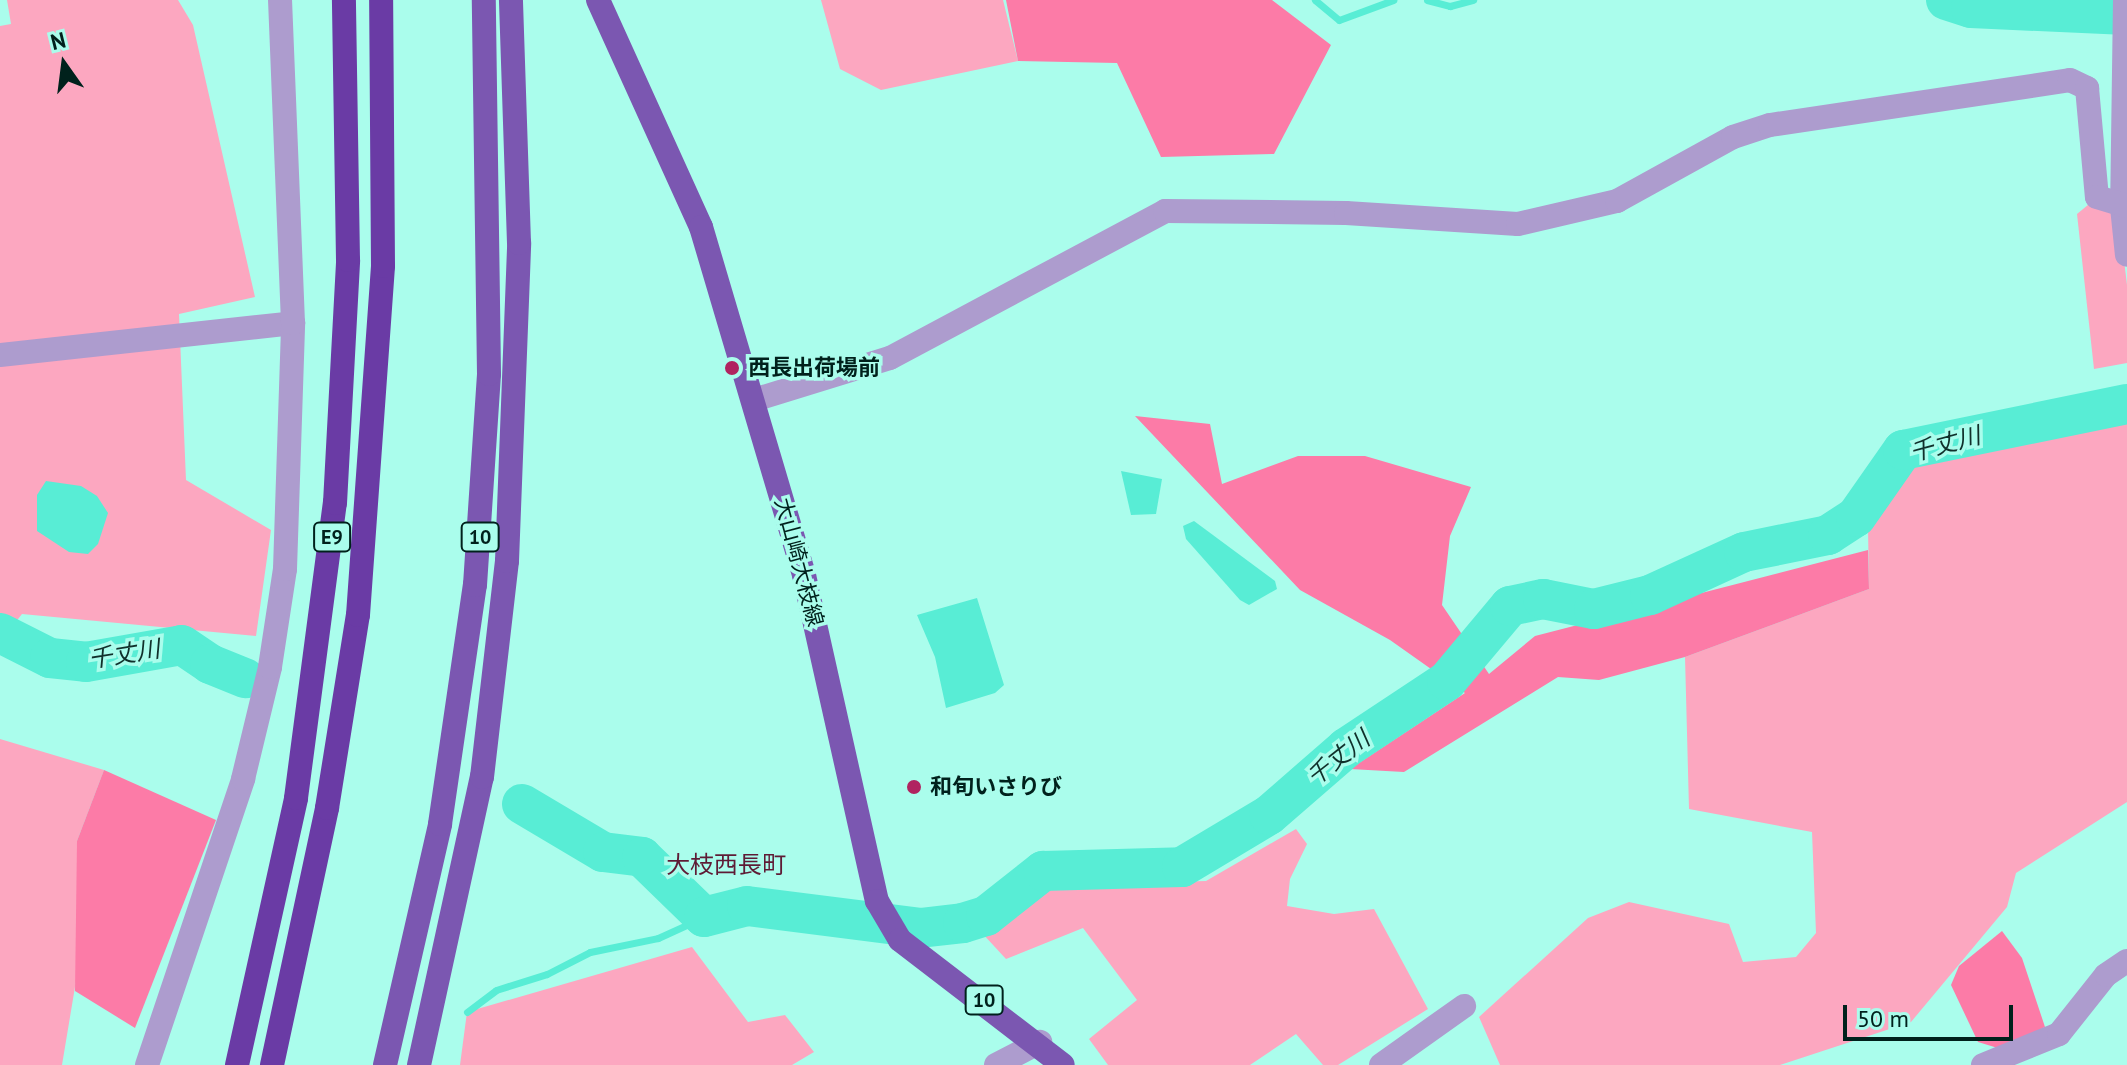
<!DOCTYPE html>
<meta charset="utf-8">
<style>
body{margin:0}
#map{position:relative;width:2127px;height:1065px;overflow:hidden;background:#aafdec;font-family:"PT Sans","Noto Sans JP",sans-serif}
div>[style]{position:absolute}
.green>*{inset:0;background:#fca7c0}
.forest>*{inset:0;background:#fc7ba7}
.water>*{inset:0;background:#58edd5}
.stream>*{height:7px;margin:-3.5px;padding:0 3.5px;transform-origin:3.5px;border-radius:3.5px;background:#58edd5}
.river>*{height:40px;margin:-20px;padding:0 20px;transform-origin:20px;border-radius:20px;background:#58edd5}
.minor>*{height:24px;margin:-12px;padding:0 12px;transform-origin:12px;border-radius:12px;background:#ad9cce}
.major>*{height:24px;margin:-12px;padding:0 12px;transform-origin:12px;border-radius:12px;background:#7b57b1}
.highway>*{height:24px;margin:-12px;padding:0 12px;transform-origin:12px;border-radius:12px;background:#6a3ba5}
.dots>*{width:22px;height:22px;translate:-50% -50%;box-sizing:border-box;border:4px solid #aafdec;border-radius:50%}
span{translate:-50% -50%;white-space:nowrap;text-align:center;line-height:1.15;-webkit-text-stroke:7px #aafdec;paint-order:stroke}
.shield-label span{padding:2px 6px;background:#aafdec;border:2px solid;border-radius:6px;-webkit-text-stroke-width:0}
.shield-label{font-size:20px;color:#00211c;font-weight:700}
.poi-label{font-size:22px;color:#00211c;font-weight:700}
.left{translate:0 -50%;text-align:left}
.street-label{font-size:22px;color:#00211c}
.water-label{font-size:24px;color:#10302b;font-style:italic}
.neighbourhood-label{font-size:24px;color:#5e1b35}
.north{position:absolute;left:24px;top:24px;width:80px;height:80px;-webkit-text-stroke:6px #aafdec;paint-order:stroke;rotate:346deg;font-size:22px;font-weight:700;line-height:32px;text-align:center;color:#00211c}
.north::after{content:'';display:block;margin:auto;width:28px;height:36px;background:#00211c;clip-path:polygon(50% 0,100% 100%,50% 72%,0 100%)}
.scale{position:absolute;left:1843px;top:1005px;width:170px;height:36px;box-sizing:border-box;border:4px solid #00211c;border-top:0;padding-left:10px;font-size:24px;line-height:28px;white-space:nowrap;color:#00211c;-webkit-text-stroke:6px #aafdec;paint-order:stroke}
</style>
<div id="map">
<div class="green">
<div style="clip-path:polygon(7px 0,178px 0,193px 25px,255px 297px,179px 314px,186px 480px,271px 530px,256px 636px,22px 614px,0 642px,0 26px,11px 24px)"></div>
<div style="clip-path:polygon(821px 0,1003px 0,1018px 61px,881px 90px,840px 69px)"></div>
<div style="clip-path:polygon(2094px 200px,2118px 210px,2127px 285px,2127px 363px,2094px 369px,2077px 214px)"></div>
<div style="clip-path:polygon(2127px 417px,2127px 802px,2016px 873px,2007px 907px,1911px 1022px,1780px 1065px,1500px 1065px,1479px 1017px,1588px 918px,1629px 902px,1729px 924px,1743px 962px,1796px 957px,1816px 933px,1812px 832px,1689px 809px,1685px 657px,1869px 589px,1868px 527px,1913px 460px)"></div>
<div style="clip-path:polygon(0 739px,104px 770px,77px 841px,77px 975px,62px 1065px,0 1065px)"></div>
<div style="clip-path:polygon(1296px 829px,1307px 844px,1290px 879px,1287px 906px,1334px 914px,1374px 909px,1428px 1009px,1338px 1065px,1323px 1065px,1296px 1034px,1250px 1065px,1108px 1065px,1089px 1039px,1137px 1000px,1083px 928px,1006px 959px,982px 933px,1043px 886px,1206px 881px)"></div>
<div style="clip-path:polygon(692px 947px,748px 1022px,785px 1015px,814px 1052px,792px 1065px,460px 1065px,467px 1012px)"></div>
</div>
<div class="forest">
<div style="clip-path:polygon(1006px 0,1272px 0,1331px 45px,1274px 154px,1161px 157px,1117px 63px,1018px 61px)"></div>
<div style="clip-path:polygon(1135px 416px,1210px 424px,1222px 484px,1298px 456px,1365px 456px,1471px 487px,1450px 536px,1442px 605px,1489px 674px,1535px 636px,1868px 550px,1869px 589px,1685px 657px,1599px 680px,1558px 677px,1404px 772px,1350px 769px,1465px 693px,1390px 640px,1300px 590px)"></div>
<div style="clip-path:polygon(104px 770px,216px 820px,135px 1028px,75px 991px,77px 841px)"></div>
<div style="clip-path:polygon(2002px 931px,2022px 958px,2045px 1027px,2001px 1049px,1978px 1042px,1951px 985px,1959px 966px)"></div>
</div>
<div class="water">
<div style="clip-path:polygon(1121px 471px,1162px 479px,1156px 514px,1131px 515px)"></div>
<div style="clip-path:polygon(46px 481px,81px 486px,97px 496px,108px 513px,98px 544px,88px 554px,69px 552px,37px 531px,37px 495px)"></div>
<div style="clip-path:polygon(1194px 521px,1275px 581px,1277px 589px,1249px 605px,1240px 600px,1186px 539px,1183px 526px)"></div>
<div style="clip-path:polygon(977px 598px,1004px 685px,995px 693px,946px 708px,935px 657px,917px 615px)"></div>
</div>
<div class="stream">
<div style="left:1315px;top:0;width:31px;rotate:40deg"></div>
<div style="left:1339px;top:20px;width:58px;rotate:-20.3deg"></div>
<div style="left:1427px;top:0;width:24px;rotate:15deg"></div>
<div style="left:1450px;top:6px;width:24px;rotate:-15deg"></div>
<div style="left:467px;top:1012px;width:36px;rotate:-37deg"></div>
<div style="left:496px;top:990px;width:53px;rotate:-17.4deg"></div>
<div style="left:547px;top:974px;width:48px;rotate:-27.1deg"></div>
<div style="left:590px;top:952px;width:69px;rotate:-11.6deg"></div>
<div style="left:658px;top:938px;width:51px;rotate:-24.5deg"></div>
</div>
<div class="river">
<div style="left:1946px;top:0;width:26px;rotate:18deg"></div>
<div style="left:1971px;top:8px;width:156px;rotate:2.6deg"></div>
<div style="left:0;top:633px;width:56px;rotate:26.6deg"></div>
<div style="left:50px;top:658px;width:36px;rotate:6deg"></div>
<div style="left:86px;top:662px;width:97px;rotate:-10deg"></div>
<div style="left:182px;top:645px;width:34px;rotate:34deg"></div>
<div style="left:210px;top:664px;width:38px;rotate:22deg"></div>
<div style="left:522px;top:804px;width:94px;rotate:30.7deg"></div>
<div style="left:603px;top:852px;width:39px;rotate:7deg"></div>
<div style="left:642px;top:857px;width:86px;rotate:44.1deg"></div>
<div style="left:704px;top:917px;width:44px;rotate:-14.3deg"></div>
<div style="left:747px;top:906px;width:174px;rotate:7.2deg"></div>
<div style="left:920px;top:928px;width:43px;rotate:-6.6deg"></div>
<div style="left:963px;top:923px;width:24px;rotate:-17deg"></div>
<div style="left:986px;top:916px;width:73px;rotate:-38.3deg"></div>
<div style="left:1043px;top:871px;width:139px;rotate:-1.6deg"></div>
<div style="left:1182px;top:867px;width:101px;rotate:-30.9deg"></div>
<div style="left:1269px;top:815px;width:102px;rotate:-41deg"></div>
<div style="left:1346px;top:748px;width:121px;rotate:-33.6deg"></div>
<div style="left:1447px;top:681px;width:98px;rotate:-50deg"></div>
<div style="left:1510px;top:606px;width:34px;rotate:-12deg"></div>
<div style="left:1543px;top:599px;width:52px;rotate:11.1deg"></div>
<div style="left:1594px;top:609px;width:58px;rotate:-14deg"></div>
<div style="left:1650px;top:595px;width:103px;rotate:-24.6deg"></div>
<div style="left:1744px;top:552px;width:86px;rotate:-11.4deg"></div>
<div style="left:1828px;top:535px;width:33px;rotate:-33deg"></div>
<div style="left:1856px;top:517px;width:82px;rotate:-55deg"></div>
<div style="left:1903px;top:450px;width:229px;rotate:-11.6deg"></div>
</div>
<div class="minor">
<div style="left:2125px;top:0;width:207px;rotate:90.8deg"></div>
<div style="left:2122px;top:207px;width:48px;rotate:84.1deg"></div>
<div style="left:0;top:355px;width:295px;rotate:-6.2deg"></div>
<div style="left:754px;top:400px;width:142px;rotate:-17.2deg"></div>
<div style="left:890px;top:358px;width:312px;rotate:-28.1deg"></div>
<div style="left:1165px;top:211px;width:181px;rotate:0.6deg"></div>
<div style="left:1346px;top:213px;width:172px;rotate:3.7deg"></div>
<div style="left:1518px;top:224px;width:102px;rotate:-13.1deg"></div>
<div style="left:1617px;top:201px;width:132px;rotate:-28.9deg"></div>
<div style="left:1733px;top:137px;width:39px;rotate:-18deg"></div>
<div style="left:1770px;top:125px;width:303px;rotate:-8.5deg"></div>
<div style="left:2070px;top:80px;width:19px;rotate:25deg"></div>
<div style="left:2087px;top:88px;width:109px;rotate:84.8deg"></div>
<div style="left:2097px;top:197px;width:31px;rotate:17deg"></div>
<div style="left:147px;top:1065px;width:302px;rotate:-71.4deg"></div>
<div style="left:243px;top:779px;width:115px;rotate:-76.4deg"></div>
<div style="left:270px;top:667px;width:99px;rotate:-81.3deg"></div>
<div style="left:285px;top:569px;width:246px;rotate:-88.1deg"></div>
<div style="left:293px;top:323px;width:323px;rotate:-92.3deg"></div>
<div style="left:996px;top:1065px;width:50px;rotate:-27.6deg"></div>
<div style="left:1381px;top:1065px;width:102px;rotate:-35.4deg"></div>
<div style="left:1983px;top:1065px;width:82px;rotate:-22.2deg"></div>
<div style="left:2059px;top:1034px;width:75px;rotate:-51.5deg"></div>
<div style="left:2106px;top:975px;width:25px;rotate:-34deg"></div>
</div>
<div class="major">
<div style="left:598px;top:0;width:249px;rotate:65.6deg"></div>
<div style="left:701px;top:227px;width:363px;rotate:73.5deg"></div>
<div style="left:804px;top:575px;width:334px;rotate:77.4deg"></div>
<div style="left:877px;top:901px;width:45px;rotate:59.5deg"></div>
<div style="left:900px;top:940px;width:205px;rotate:37.5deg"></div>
<div style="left:385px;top:1065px;width:247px;rotate:-77.1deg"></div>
<div style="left:440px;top:824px;width:242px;rotate:-81.7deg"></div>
<div style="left:475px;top:585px;width:211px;rotate:-86.2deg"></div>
<div style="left:489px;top:374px;width:374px;rotate:-90.8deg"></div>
<div style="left:419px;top:1065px;width:295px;rotate:-77.7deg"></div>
<div style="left:482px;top:777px;width:217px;rotate:-83.4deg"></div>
<div style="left:507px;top:561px;width:318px;rotate:-87.8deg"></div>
<div style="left:519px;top:243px;width:243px;rotate:-91.9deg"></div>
</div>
<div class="highway">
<div style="left:237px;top:1065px;width:273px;rotate:-77.5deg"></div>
<div style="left:296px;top:798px;width:298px;rotate:-82.5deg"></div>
<div style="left:335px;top:503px;width:243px;rotate:-86.9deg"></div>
<div style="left:348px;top:260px;width:260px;rotate:-90.9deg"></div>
<div style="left:272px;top:1065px;width:263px;rotate:-77.9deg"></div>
<div style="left:327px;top:808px;width:195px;rotate:-80.9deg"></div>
<div style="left:358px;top:615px;width:350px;rotate:-85.9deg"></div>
<div style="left:383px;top:266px;width:266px;rotate:-90.4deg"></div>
</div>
<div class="dots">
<div style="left:732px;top:368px;background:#b02460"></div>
<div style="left:914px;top:787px;background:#b02460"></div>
</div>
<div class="shield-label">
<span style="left:332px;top:537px">E9</span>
<span style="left:480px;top:537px">10</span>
<span style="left:984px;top:1000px">10</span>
</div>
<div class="poi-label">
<span class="left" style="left:748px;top:368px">西長出荷場前</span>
<span class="left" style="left:930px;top:787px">和旬いさりび</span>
</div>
<div class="street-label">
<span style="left:799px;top:562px;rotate:75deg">大山崎大枝線</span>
</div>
<div class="water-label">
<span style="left:1945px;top:444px;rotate:-15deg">千丈川</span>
<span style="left:124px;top:654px;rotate:-9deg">千丈川</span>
<span style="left:1338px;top:758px;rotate:-38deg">千丈川</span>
</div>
<div class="neighbourhood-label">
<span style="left:726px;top:865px">大枝西長町</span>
</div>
<div class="north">N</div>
<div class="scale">50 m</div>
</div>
